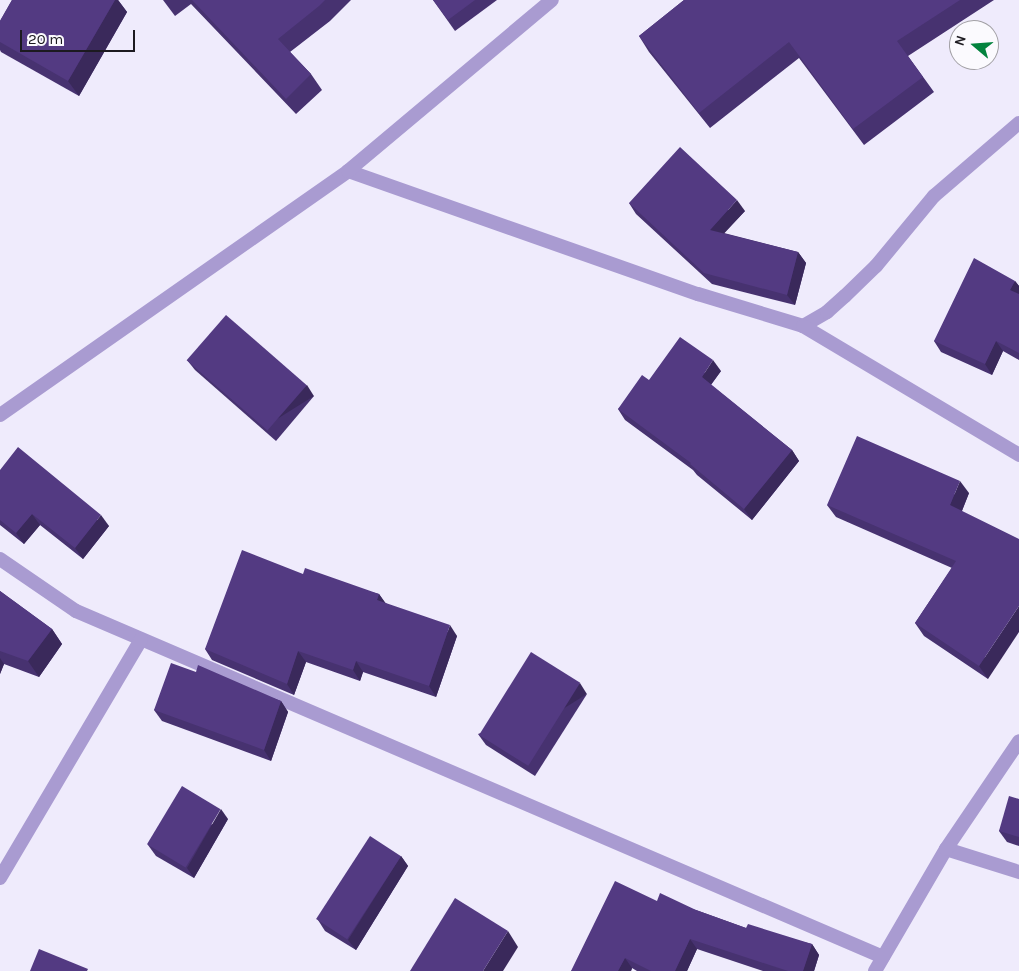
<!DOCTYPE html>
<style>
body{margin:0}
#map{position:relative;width:1019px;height:971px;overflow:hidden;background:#efebfc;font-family:Karla,sans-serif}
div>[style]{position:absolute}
.minor>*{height:14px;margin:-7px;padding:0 7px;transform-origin:7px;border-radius:7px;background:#a99bd1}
.wall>*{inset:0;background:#473270}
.shaded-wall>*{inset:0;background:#3a295b;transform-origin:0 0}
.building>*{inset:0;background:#533a82;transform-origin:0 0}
span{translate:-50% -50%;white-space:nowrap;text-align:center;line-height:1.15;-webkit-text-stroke:5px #fbfafe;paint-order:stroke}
.north{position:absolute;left:949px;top:20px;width:50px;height:50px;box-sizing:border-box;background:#fbfafe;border:1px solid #a2a0a5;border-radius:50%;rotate:288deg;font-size:14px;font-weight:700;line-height:20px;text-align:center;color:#1c1a20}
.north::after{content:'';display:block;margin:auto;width:18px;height:22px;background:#03833e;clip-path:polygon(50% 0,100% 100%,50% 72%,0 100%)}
.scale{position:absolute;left:20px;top:30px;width:115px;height:22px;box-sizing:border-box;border:2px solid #1c1a20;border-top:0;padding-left:6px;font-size:15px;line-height:18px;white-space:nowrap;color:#1c1a20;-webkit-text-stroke:4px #fbfafe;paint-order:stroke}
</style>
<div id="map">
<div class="minor">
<div style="left:348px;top:171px;width:371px;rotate:19.4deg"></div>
<div style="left:698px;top:294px;width:110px;rotate:16.9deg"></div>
<div style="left:803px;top:326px;width:28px;rotate:-30deg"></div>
<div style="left:827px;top:312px;width:24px;rotate:-42deg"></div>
<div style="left:845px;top:296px;width:43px;rotate:-44.1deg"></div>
<div style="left:876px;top:266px;width:91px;rotate:-50.4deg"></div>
<div style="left:934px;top:196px;width:112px;rotate:-40.7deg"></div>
<div style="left:803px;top:326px;width:252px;rotate:30.8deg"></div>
<div style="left:0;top:415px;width:425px;rotate:-35deg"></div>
<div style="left:348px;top:171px;width:266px;rotate:-40deg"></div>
<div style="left:0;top:559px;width:92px;rotate:34.4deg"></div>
<div style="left:76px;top:611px;width:878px;rotate:23.21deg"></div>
<div style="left:946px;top:849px;width:77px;rotate:17.5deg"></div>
<div style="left:0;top:878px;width:277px;rotate:-59.4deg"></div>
<div style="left:875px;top:971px;width:141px;rotate:-59.8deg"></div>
<div style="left:946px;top:849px;width:130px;rotate:-55.9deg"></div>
</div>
<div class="wall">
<div style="clip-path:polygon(12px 0,118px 0,127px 12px,79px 96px,1px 52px,0 50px,0 21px)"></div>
<div style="clip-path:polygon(163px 0,351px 0,330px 21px,290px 52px,311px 74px,322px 90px,296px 114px,191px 4px,175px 16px)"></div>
<div style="clip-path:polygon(433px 0,497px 0,455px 31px)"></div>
<div style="clip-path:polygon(684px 0,994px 0,908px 56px,934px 92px,864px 145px,799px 58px,710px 128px,649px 52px,639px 36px)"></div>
<div style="clip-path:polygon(629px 203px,745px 211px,724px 233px,798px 252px,806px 263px,795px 305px,712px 284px,636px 214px)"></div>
<div style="clip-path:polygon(1015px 281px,1019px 286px,1019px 360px,1003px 351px,992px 375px,941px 352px,934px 341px)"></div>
<div style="clip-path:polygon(187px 360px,314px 396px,276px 441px,195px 370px)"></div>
<div style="clip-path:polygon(721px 371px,711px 385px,792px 450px,799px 461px,752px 520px,697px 475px,693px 470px,625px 420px,618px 409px,649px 380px)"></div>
<div style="clip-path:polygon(0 470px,109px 526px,83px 559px,40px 525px,24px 544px,0 525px)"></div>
<div style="clip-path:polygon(969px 493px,962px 511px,988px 679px,924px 636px,915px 623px,952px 568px,836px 517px,827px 505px)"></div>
<div style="clip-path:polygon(303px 574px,379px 594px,385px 603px,457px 636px,436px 697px,363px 672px,360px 681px,306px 662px,294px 695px,212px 660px,205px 649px)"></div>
<div style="clip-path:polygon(0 591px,52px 629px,62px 644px,39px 677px,4px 664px,0 674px)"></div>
<div style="clip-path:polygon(196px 672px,281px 701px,288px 712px,271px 761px,162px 721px,154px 710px)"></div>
<div style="clip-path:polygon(587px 694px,535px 776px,486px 745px,478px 734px)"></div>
<div style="clip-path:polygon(1019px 799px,1019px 846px,1007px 842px,999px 831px)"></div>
<div style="clip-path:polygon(228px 819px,194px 878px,156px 856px,148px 845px)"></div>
<div style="clip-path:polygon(401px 856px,408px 866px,356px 950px,325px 931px,318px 920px)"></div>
<div style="clip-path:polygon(657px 901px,696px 910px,746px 928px,812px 944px,819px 955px,814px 971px,763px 971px,697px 949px,687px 971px,637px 971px,632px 968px,631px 971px,571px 971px)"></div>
</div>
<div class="shaded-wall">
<div style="clip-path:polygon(115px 0,118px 0,127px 12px,79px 96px,68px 81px)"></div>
<div style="clip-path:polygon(737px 200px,745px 211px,718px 240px,710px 230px)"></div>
<div style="clip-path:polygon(798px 252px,806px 263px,795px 305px,787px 295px)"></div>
<div style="clip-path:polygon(1015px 281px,1019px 286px,1019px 299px,1010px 290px)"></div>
<div style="clip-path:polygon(996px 341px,1003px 351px,992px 375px,985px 364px)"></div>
<div style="clip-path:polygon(713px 360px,721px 371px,709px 387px,702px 377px)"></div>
<div style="left:307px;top:385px;width:13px;height:59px;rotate:58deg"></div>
<div style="clip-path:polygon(792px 450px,799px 461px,752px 520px,744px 509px)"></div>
<div style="clip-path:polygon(960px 481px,969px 493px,959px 518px,950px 505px)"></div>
<div style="clip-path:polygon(32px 514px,40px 525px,24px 544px,16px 533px)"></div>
<div style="clip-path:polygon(101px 515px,109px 526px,83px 559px,75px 548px)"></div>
<div style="clip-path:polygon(379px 594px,387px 605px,377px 600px)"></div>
<div style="clip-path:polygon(1019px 606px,1019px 632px,988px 679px,979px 666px)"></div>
<div style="clip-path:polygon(450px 625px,457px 636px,436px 697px,429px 686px)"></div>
<div style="clip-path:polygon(52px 629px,62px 644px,39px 677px,28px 661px)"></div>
<div style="clip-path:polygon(298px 651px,306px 662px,294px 695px,287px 684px)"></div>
<div style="clip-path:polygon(0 658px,4px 664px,0 674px)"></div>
<div style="clip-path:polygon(356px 661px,363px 672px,360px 681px,353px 670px)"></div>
<div style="left:580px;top:683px;width:13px;height:98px;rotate:58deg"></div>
<div style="clip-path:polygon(281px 701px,288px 712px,271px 761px,264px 750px)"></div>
<div style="clip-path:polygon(221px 809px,228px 819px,194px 878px,187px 868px)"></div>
<div style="clip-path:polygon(401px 856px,408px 866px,356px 950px,348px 940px)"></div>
<div style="clip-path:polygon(508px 931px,518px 947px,503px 971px,483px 971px)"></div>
<div style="clip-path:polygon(690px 939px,697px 949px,687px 971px,675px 971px)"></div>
<div style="clip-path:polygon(812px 944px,819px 955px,814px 971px,803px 971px)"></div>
<div style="clip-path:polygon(625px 958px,632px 968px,631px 971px,618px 971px)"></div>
</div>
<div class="building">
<div style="clip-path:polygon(12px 0,115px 0,68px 81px,0 42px,0 21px)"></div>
<div style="clip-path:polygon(192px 0,325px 0,319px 6px,278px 39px,311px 74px,286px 99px)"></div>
<div style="clip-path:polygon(433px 0,475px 0,448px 20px)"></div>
<div style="clip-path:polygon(684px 0,960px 0,897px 41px,923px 77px,853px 129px,789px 42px,699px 113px,639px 36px)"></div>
<div style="clip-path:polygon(680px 147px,737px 200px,710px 230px,798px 252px,787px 295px,704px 273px,629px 203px)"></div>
<div style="clip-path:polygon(974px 258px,1015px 281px,1010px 290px,1019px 294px,1019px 353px,996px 341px,985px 364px,934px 341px)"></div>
<div style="left:226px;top:315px;width:107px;height:60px;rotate:41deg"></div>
<div style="clip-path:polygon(680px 337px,713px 360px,702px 377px,792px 450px,744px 509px,690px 464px,691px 463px,618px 409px,642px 375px,649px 380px)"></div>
<div style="clip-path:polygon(857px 436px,960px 481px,950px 505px,1019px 539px,1019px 606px,979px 666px,915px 623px,956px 561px,827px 505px)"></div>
<div style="clip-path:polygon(18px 447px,101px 515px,75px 548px,32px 514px,16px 533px,0 520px,0 470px)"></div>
<div style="clip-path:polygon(242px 550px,303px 574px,305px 568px,379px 594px,377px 600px,450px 625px,429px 686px,356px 661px,353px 670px,298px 651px,287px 684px,205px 649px)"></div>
<div style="clip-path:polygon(0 591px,52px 629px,28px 661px,0 651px)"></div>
<div style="left:531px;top:652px;width:58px;height:98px;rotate:32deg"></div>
<div style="clip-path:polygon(171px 663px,196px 672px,198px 665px,281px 701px,264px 750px,154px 710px)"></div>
<div style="left:182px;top:786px;width:45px;height:68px;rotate:31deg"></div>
<div style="clip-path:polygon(1009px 796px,1019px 799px,1019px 837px,999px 831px)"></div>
<div style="left:370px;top:836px;width:37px;height:99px;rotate:33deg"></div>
<div style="clip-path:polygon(615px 881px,657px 901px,660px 893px,696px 910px,746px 928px,748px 924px,812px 944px,803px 971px,788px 971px,690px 939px,675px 971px,651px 971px,625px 958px,618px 971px,571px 971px)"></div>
<div style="clip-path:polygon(455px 898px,508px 931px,483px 971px,410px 971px)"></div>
<div style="clip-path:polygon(39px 949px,88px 969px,87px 971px,30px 971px)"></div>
</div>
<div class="north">N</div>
<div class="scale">20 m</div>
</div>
